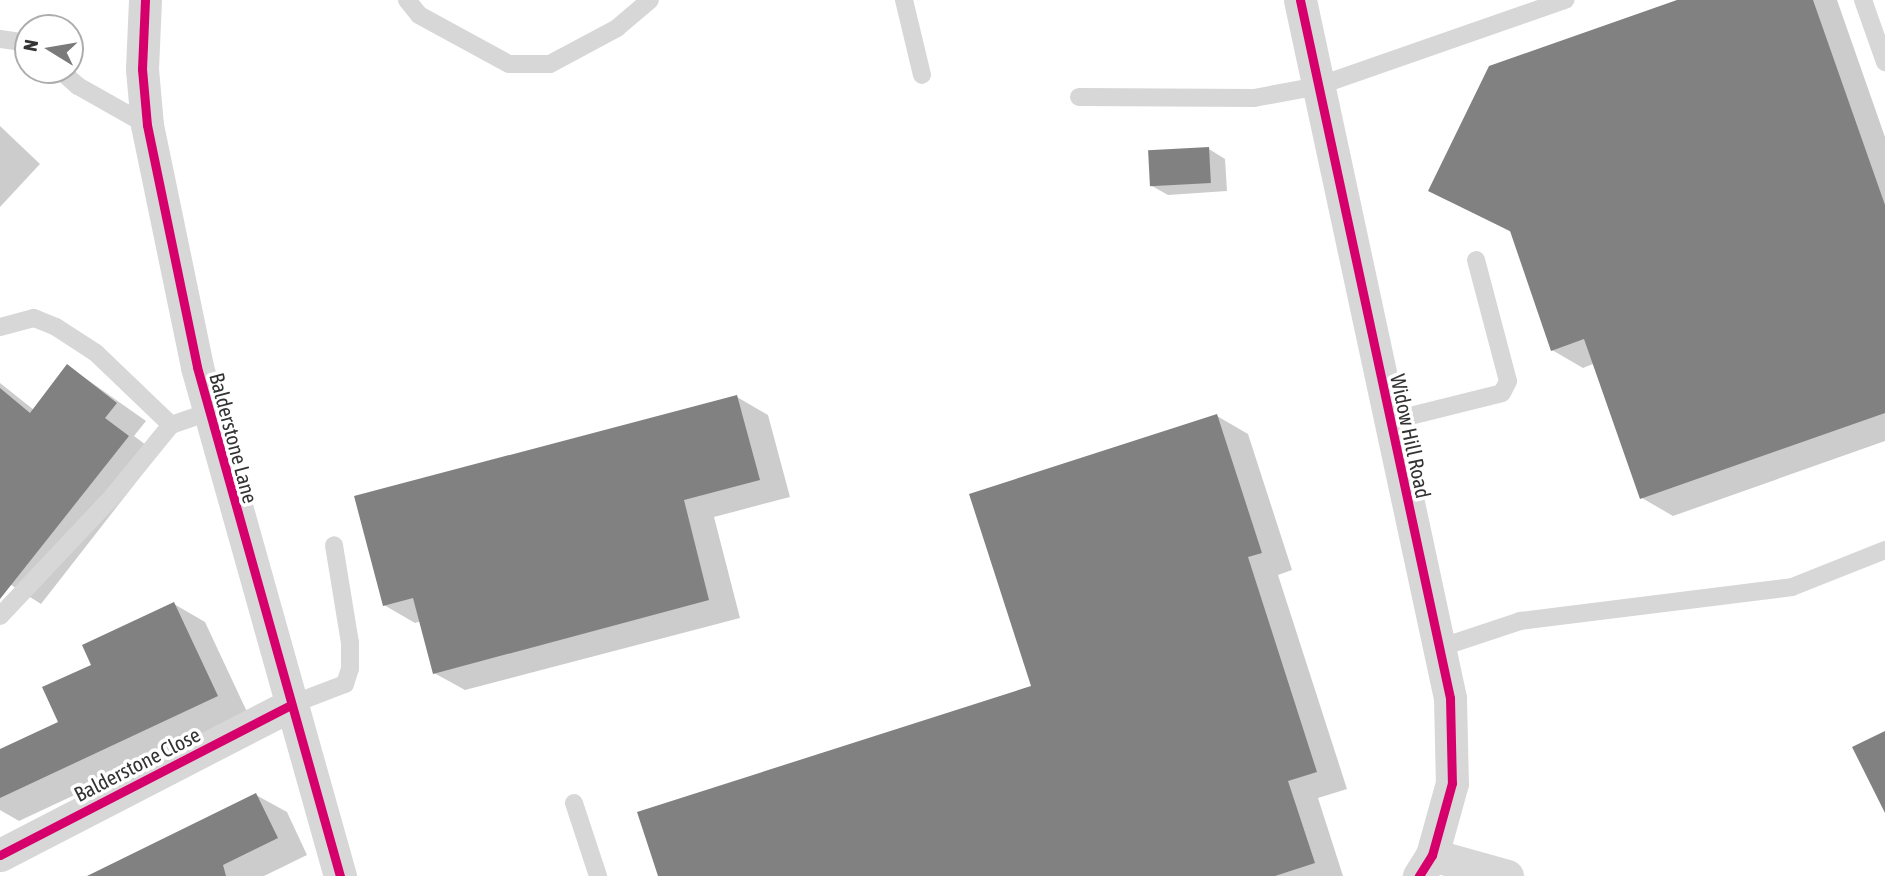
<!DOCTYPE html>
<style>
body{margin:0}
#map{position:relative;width:1885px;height:876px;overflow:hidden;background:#fff;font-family:"Asap Condensed",sans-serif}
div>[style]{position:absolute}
.shadow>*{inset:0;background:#0003}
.building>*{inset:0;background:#818181;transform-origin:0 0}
.service>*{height:18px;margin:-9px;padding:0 9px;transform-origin:9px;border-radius:9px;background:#d7d7d7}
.minor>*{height:33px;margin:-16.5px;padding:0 16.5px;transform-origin:16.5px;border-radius:16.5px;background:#d7d7d7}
.cycleway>*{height:9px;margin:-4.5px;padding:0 4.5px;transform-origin:4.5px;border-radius:4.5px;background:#d6006c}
span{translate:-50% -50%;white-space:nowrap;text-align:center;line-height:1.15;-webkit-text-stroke:7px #fff;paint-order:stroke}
.street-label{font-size:21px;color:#333}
.north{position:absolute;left:14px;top:14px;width:70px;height:70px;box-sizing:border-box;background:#fff;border:2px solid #adadad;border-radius:50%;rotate:281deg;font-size:19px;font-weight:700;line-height:28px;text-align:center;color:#333}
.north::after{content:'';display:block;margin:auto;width:24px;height:32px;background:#7a7a7a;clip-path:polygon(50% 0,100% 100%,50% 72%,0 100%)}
</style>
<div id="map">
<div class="shadow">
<div style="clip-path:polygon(1683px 0,1837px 0,1885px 137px,1885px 441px,1673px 516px,1642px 498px,1595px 363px,1583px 368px,1552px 350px,1513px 233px,1430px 191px)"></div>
<div style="clip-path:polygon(0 126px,40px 164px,0 207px)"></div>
<div style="clip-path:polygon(1209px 149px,1225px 159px,1227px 191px,1168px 195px,1152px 186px)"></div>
<div style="clip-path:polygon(68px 366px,146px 421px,134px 436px,158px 454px,41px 604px,0 578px,0 383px,34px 410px)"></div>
<div style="clip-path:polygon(737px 397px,768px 415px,790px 497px,714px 517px,740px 618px,465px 690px,434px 673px,421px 621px,415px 623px,384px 605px)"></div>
<div style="clip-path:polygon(1217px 416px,1248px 434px,1292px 570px,1278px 575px,1347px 789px,1318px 798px,1343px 876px,659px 876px,1033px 687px)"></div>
<div style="clip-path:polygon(174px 604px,205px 622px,248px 714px,19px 821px,0 810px,0 751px,61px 723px,93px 665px)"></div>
<div style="clip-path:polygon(256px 795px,287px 812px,307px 855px,264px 876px,91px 876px)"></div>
</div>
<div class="building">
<div style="clip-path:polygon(1677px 0,1813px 0,1885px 205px,1885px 413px,1640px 499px,1584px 339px,1551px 351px,1510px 231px,1428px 191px,1489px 66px)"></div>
<div style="left:1209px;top:147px;width:36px;height:61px;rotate:87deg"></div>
<div style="clip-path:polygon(67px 364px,117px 403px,105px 418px,129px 436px,0 599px,0 388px,30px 413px)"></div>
<div style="clip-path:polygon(737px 395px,760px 480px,684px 500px,709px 600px,433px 674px,413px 598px,383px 606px,354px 496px)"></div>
<div style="clip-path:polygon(1217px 414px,1262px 553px,1248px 557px,1317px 772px,1288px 781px,1315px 863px,1275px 876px,658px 876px,637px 812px,1031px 686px,969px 494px)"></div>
<div style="clip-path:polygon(174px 602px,218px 696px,0 798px,0 749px,58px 722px,42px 687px,91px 665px,82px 645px)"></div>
<div style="clip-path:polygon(1885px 731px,1885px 813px,1852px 747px)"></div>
<div style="clip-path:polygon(256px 793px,278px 838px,223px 865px,226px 876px,87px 876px)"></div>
</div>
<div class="service">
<div style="left:407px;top:0;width:19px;rotate:51deg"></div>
<div style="left:419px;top:15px;width:102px;rotate:28.6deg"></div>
<div style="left:509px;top:64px;width:41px"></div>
<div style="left:550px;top:64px;width:76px;rotate:-28.2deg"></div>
<div style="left:617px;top:28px;width:43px;rotate:-40.3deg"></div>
<div style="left:904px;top:0;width:77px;rotate:76.5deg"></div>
<div style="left:1863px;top:0;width:66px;rotate:70.5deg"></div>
<div style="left:0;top:39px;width:28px;rotate:8deg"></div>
<div style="left:60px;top:70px;width:24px;rotate:42deg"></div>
<div style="left:78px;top:86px;width:79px;rotate:29.5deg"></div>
<div style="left:1079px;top:97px;width:175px;rotate:0.3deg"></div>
<div style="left:1254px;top:98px;width:65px;rotate:-10.6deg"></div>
<div style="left:1318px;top:86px;width:262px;rotate:-19.2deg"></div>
<div style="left:0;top:327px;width:35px;rotate:-15deg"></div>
<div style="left:34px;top:318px;width:24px;rotate:22deg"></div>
<div style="left:56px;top:327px;width:48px;rotate:33deg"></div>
<div style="left:96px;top:353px;width:104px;rotate:43.8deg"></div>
<div style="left:171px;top:425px;width:40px;rotate:-18.9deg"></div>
<div style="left:1390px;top:421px;width:115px;rotate:-14deg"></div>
<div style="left:1502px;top:393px;width:13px;rotate:-63deg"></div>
<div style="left:1508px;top:381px;width:125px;rotate:-104.8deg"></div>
<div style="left:0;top:616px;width:165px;rotate:-46.7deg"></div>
<div style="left:113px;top:496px;width:92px;rotate:-50.8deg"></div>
<div style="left:1439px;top:648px;width:85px;rotate:-18.4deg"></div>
<div style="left:1520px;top:621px;width:274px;rotate:-7.1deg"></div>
<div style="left:1792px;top:587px;width:100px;rotate:-21.7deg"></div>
<div style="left:290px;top:705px;width:59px;rotate:-20.9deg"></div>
<div style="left:345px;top:684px;width:16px;rotate:-72deg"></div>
<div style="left:350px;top:669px;width:26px;rotate:-90deg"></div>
<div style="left:350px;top:643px;width:99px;rotate:-99.3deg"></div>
<div style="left:574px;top:803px;width:77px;rotate:71.8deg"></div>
</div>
<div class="minor">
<div style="left:145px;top:0;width:69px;rotate:92.5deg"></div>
<div style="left:142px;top:69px;width:56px;rotate:84.9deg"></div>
<div style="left:147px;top:125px;width:247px;rotate:78.3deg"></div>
<div style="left:197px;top:367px;width:529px;rotate:74.31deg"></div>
<div style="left:1300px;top:0;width:714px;rotate:77.87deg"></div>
<div style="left:1450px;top:698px;width:85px;rotate:88.7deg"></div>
<div style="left:1452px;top:783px;width:75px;rotate:105.5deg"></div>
<div style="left:1432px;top:855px;width:25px;rotate:122deg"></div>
<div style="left:0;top:855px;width:326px;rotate:-27.3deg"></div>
<div style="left:1432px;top:855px;width:78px;rotate:15.6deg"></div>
</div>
<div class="cycleway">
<div style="left:145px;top:0;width:69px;rotate:92.5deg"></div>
<div style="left:142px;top:69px;width:56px;rotate:84.9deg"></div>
<div style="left:147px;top:125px;width:247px;rotate:78.3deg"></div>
<div style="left:197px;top:367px;width:529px;rotate:74.31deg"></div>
<div style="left:1300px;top:0;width:714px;rotate:77.87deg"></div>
<div style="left:1450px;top:698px;width:85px;rotate:88.7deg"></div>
<div style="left:1452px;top:783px;width:75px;rotate:105.5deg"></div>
<div style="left:1432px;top:855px;width:25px;rotate:122deg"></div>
<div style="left:0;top:855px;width:326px;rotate:-27.3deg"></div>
</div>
<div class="street-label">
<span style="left:1411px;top:436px;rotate:78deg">Widow Hill Road</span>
<span style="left:234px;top:438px;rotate:75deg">Balderstone Lane</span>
<span style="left:137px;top:764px;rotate:-27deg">Balderstone Close</span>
</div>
<div class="north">N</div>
</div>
